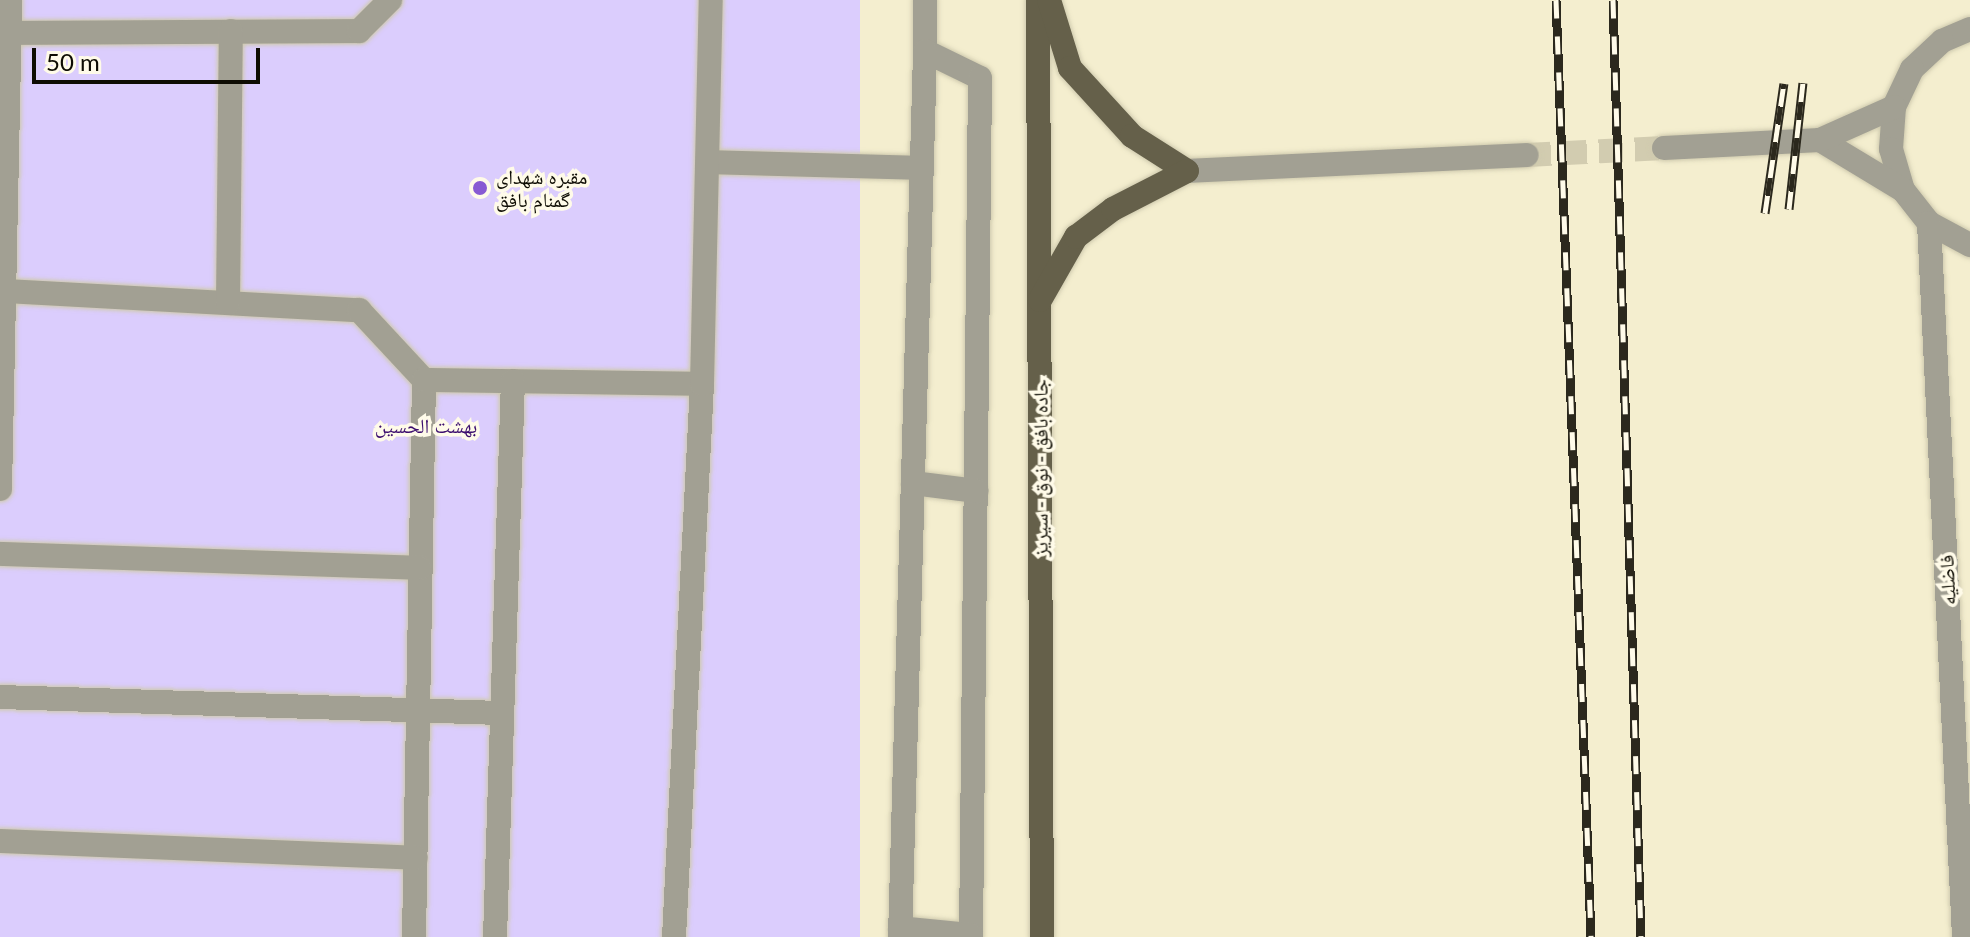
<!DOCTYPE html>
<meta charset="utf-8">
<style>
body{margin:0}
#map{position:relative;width:1970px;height:937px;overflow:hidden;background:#f4eecf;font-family:Lato,"Noto Naskh Arabic",sans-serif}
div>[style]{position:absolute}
.green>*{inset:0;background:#dbcdfd;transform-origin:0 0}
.minor-tunnel>*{height:24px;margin-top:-12px;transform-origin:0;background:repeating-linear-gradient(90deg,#d2ccb0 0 24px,transparent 0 36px)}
.roads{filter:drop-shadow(0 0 2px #cfcaae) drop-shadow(0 0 2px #cfcaae)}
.minor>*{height:24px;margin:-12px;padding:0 12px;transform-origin:12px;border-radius:12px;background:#a2a093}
.major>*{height:24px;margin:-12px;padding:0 12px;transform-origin:12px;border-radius:12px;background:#65604a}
.rail>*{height:9px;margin-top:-4.5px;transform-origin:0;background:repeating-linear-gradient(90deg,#fffbe9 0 18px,#2b281d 0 36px);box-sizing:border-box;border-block:2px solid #2b281d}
.dots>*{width:22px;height:22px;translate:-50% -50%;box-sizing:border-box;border:4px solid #fffbe9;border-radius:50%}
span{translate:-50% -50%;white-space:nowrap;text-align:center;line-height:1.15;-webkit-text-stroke:7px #fffbe9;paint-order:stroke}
.poi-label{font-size:20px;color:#0e0c03}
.left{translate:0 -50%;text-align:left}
.park-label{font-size:20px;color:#3b0d6e}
.street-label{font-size:20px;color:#0e0c03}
.scale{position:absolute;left:32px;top:48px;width:228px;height:36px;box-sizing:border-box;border:4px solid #0e0c03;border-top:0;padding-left:10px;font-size:24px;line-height:28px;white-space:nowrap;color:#0e0c03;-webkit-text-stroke:6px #fffbe9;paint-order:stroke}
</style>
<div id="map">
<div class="green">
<div style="left:0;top:0;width:860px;height:937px"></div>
</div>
<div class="minor-tunnel">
<div style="left:1527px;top:155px;width:137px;rotate:-2.9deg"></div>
</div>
<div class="roads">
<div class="minor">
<div style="left:925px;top:0;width:51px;rotate:90deg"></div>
<div style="left:925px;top:51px;width:61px;rotate:26.1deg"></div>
<div style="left:980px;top:78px;width:859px;rotate:90.6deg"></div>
<div style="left:1970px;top:29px;width:30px;rotate:157deg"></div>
<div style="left:1942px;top:41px;width:41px;rotate:137deg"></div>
<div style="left:1912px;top:69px;width:42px;rotate:115.3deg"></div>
<div style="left:1894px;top:107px;width:42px;rotate:94.1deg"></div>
<div style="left:1891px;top:149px;width:43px;rotate:73.7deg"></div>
<div style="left:1903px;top:190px;width:42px;rotate:51.8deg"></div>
<div style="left:1929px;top:223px;width:47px;rotate:28.2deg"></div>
<div style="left:9px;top:33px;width:350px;rotate:-0.3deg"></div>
<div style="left:359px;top:31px;width:44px;rotate:-45deg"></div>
<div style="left:1820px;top:140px;width:97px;rotate:31.1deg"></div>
<div style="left:1664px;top:148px;width:156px;rotate:-2.9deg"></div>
<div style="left:1820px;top:140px;width:81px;rotate:-24deg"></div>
<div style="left:708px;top:162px;width:214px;rotate:1.6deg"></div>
<div style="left:1187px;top:171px;width:340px;rotate:-2.7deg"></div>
<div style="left:1929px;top:223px;width:715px;rotate:87.19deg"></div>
<div style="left:4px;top:291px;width:356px;rotate:3.1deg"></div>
<div style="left:359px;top:310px;width:96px;rotate:47.1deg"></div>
<div style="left:424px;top:380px;width:557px;rotate:91.03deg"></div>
<div style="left:228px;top:303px;width:272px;rotate:-89.4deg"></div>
<div style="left:424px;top:380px;width:278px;rotate:0.8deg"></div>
<div style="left:913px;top:483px;width:64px;rotate:7.2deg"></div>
<div style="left:0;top:489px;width:489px;rotate:-88.8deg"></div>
<div style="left:0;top:554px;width:420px;rotate:1.9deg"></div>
<div style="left:0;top:697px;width:502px;rotate:1.83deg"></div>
<div style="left:0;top:841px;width:416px;rotate:2.3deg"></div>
<div style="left:900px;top:928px;width:71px;rotate:5.6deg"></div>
<div style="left:495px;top:937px;width:556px;rotate:-88.15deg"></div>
<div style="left:674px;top:937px;width:554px;rotate:-87.1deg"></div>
<div style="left:702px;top:384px;width:384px;rotate:-88.7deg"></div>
<div style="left:900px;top:937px;width:886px;rotate:-88.38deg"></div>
</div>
<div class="major">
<div style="left:1038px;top:0;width:937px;rotate:89.76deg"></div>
<div style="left:1049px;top:0;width:71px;rotate:72.8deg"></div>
<div style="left:1070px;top:68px;width:92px;rotate:47.6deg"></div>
<div style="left:1132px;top:136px;width:65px;rotate:32.5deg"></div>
<div style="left:1040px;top:300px;width:73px;rotate:-60.3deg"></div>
<div style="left:1076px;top:237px;width:46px;rotate:-37.1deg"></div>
<div style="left:1113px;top:209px;width:83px;rotate:-27.2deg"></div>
</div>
</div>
<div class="rail">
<div style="left:1556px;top:0;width:938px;rotate:87.86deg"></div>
<div style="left:1613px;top:0;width:937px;rotate:88.29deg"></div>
<div style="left:1789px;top:209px;width:127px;rotate:-83.7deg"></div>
<div style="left:1765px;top:213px;width:131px;rotate:-81.7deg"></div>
</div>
<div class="dots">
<div style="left:480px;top:188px;background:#885ad3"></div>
</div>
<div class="poi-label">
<span class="left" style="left:496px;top:188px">مقبره شهدای<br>گمنام بافق</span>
</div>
<div class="park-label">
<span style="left:426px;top:425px">بهشت الحسین</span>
</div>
<div class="street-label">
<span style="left:1040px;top:468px;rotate:-90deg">جاده بافق - نوق - سیریز</span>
<span style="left:1947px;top:580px;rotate:-93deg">فاضلیه</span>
</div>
<div class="scale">50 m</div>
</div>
